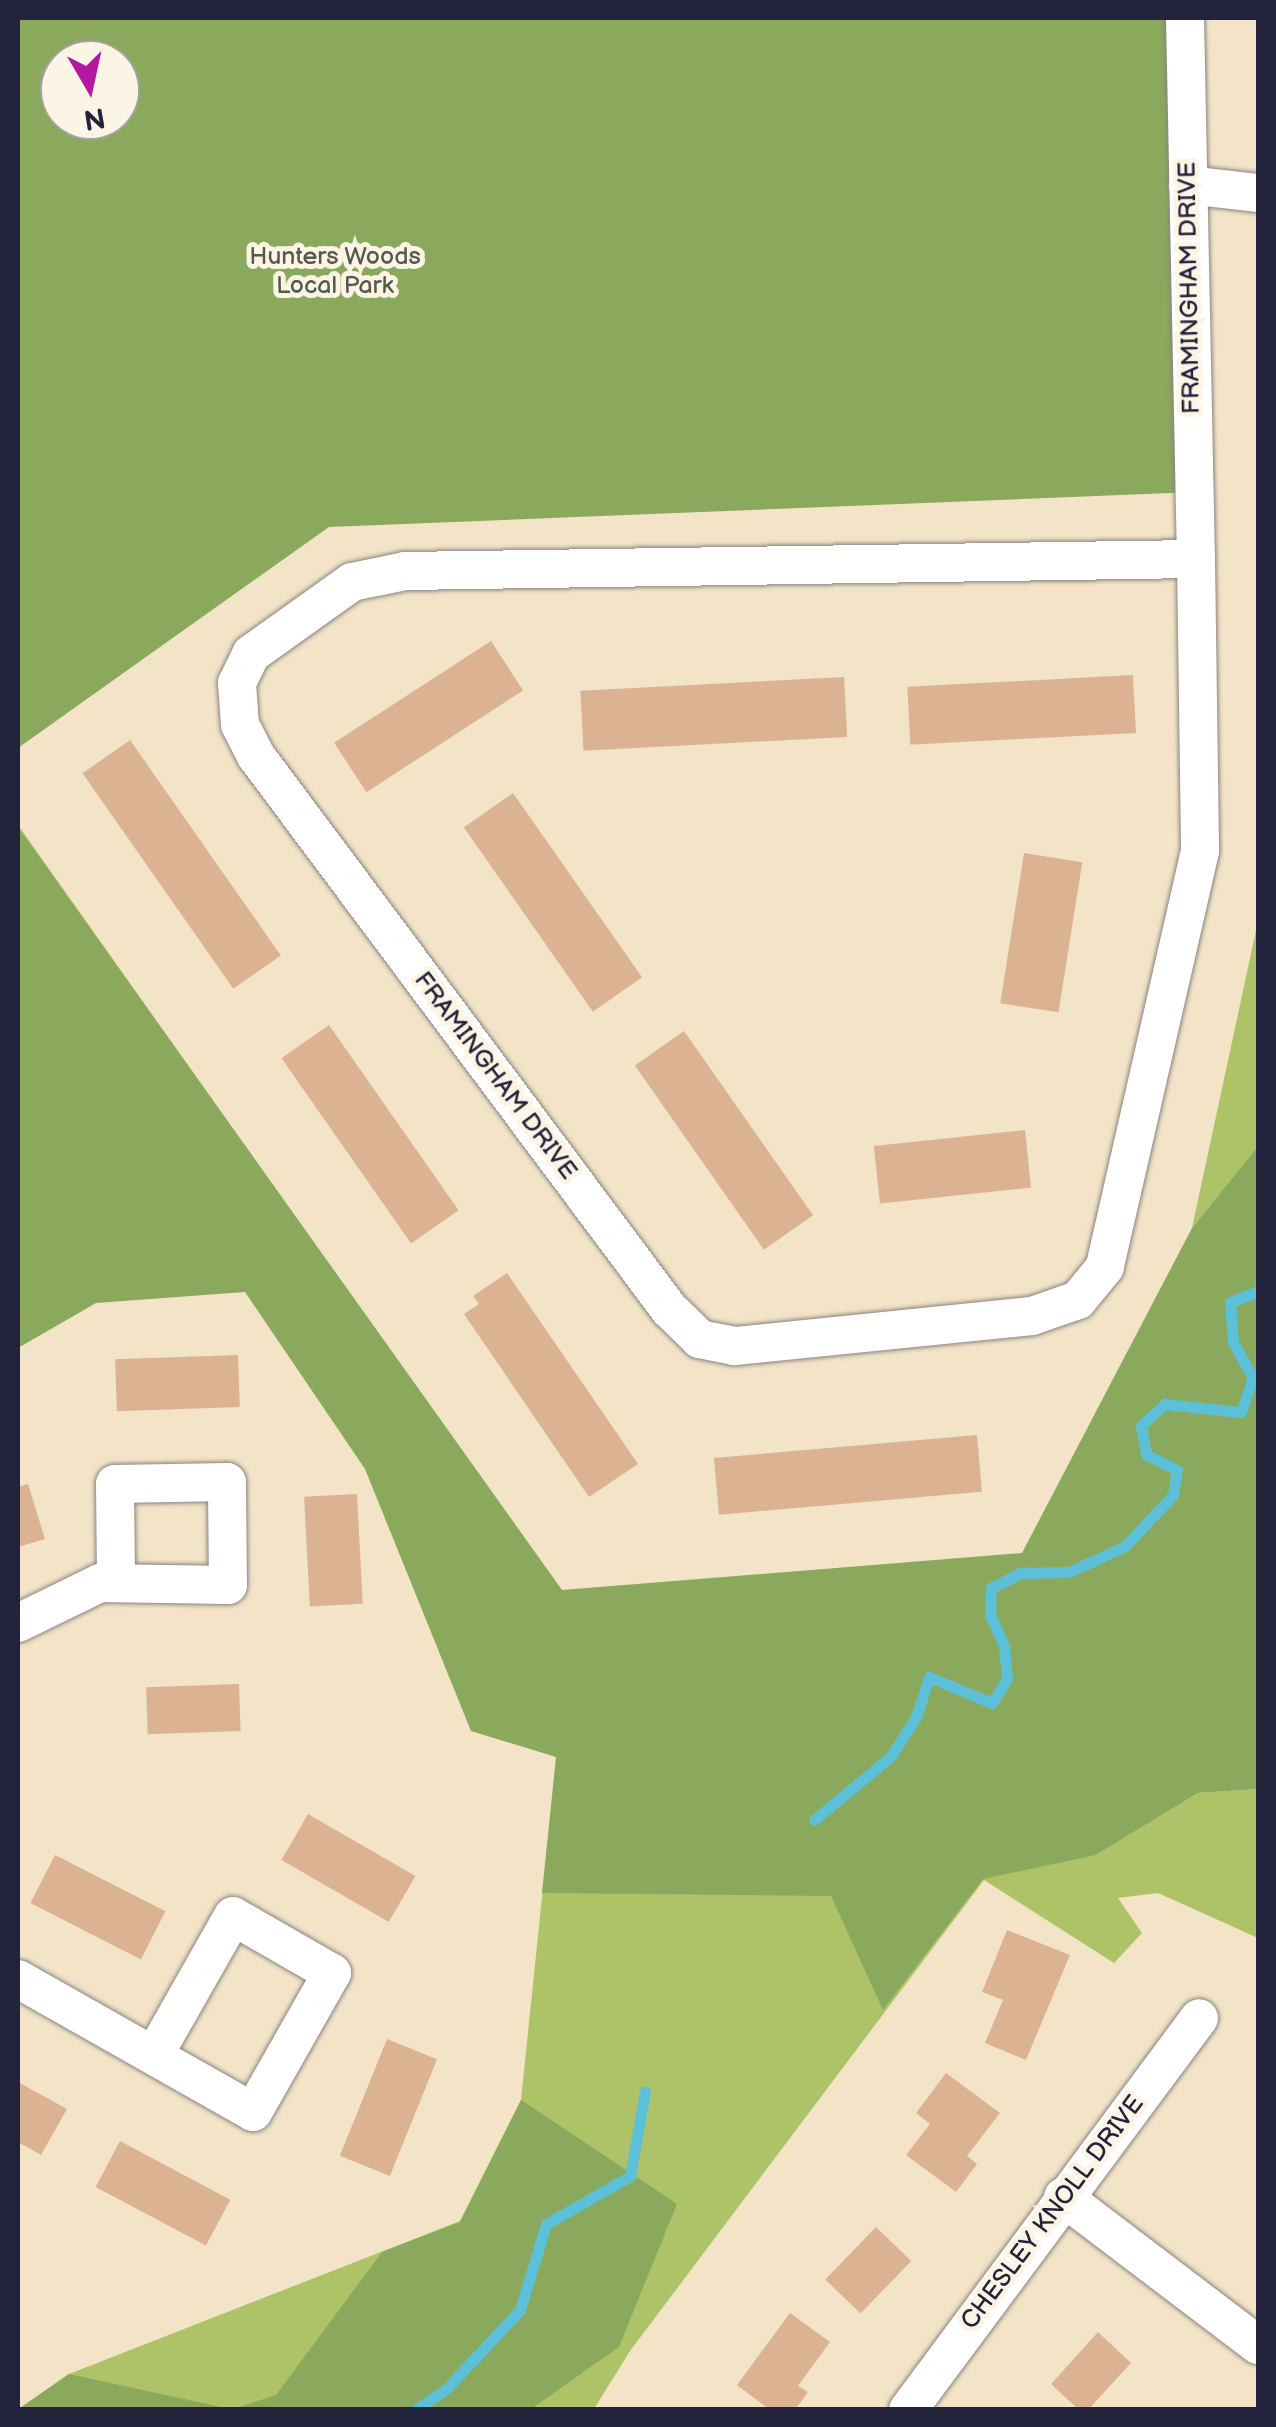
<!DOCTYPE html>
<style>
body{margin:0}
#map{position:relative;width:1276px;height:2427px;overflow:hidden;background:#f3e4c7;font-family:"Balsamiq Sans",sans-serif}
div>[style]{position:absolute}
.green>*{inset:0;background:#aec368}
.forest>*{inset:0;background:#8aa95c}
.stream>*{height:11px;margin:-5.5px;padding:0 5.5px;transform-origin:5.5px;border-radius:5.5px;background:#5cc0d9}
.building>*{inset:0;background:#dbb393;transform-origin:0 0}
.roads{filter:drop-shadow(0 0 2px #8a8381) drop-shadow(0 0 2px #8a8381)}
.minor>*{height:38px;margin:-19px;padding:0 19px;transform-origin:19px;border-radius:19px;background:#fff}
span{translate:-50% -50%;white-space:nowrap;text-align:center;line-height:1.15;-webkit-text-stroke:10px #fcf5e5;paint-order:stroke}
.park-label{font-size:25px;color:#535a4b}
.street-label{font-size:25px;color:#22223b}
.frame{position:absolute;inset:0;border:20px solid #22223b;pointer-events:none}
.north{position:absolute;left:40px;top:40px;width:100px;height:100px;box-sizing:border-box;background:#fcf5e5;border:2px solid #a5a1a1;border-radius:50%;rotate:171deg;font-size:28px;font-weight:700;line-height:40px;text-align:center;color:#22223b}
.north::after{content:'';display:block;margin:auto;width:35px;height:45px;background:#b5179e;clip-path:polygon(50% 0,100% 100%,50% 72%,0 100%)}
</style>
<div id="map">
<div class="green">
<div style="clip-path:polygon(18px 825px,573px 1609px,1096px 1855px,1198px 1793px,1258px 1789px,1258px 1938px,1158px 1893px,1118px 1898px,1142px 1933px,1114px 1963px,984px 1880px,630px 2351px,594px 2409px,18px 2409px,69px 2374px,460px 2221px,521px 2100px,567px 1656px,263px 1230px,18px 1264px)"></div>
<div style="clip-path:polygon(1258px 921px,1258px 1146px,1192px 1228px)"></div>
</div>
<div class="forest">
<div style="clip-path:polygon(evenodd,18px 18px,1185px 18px,1195px 492px,329px 527px,18px 748px,18px 18px,60px 60px,120px 60px,120px 120px,60px 120px,60px 60px)"></div>
<div style="clip-path:polygon(18px 827px,562px 1590px,1022px 1553px,1192px 1228px,1258px 1146px,1258px 1789px,1198px 1793px,1096px 1855px,983px 1879px,883px 2010px,831px 1896px,542px 1893px,556px 1757px,471px 1731px,365px 1469px,245px 1292px,96px 1303px,18px 1348px)"></div>
<div style="clip-path:polygon(521px 2100px,677px 2204px,619px 2347px,531px 2409px,233px 2409px,276px 2395px,382px 2252px,460px 2222px)"></div>
<div style="clip-path:polygon(69px 2374px,230px 2409px,19px 2409px)"></div>
</div>
<div class="stream">
<div style="left:814px;top:1820px;width:100px;rotate:-39.7deg"></div>
<div style="left:891px;top:1756px;width:46px;rotate:-57.3deg"></div>
<div style="left:916px;top:1717px;width:42px;rotate:-72deg"></div>
<div style="left:929px;top:1677px;width:68px;rotate:22.4deg"></div>
<div style="left:992px;top:1703px;width:28px;rotate:-58deg"></div>
<div style="left:1007px;top:1679px;width:33px;rotate:-95deg"></div>
<div style="left:1004px;top:1646px;width:35px;rotate:-114deg"></div>
<div style="left:990px;top:1614px;width:26px;rotate:-88deg"></div>
<div style="left:991px;top:1588px;width:33px;rotate:-27deg"></div>
<div style="left:1020px;top:1573px;width:49px;rotate:-1.2deg"></div>
<div style="left:1069px;top:1572px;width:62px;rotate:-24.9deg"></div>
<div style="left:1125px;top:1546px;width:70px;rotate:-46.7deg"></div>
<div style="left:1173px;top:1495px;width:25px;rotate:-81deg"></div>
<div style="left:1177px;top:1470px;width:35px;rotate:-153deg"></div>
<div style="left:1146px;top:1454px;width:28px;rotate:-100deg"></div>
<div style="left:1141px;top:1426px;width:33px;rotate:-43deg"></div>
<div style="left:1165px;top:1404px;width:76px;rotate:6deg"></div>
<div style="left:1241px;top:1412px;width:36px;rotate:-71deg"></div>
<div style="left:1253px;top:1378px;width:41px;rotate:-119.1deg"></div>
<div style="left:1233px;top:1342px;width:40px;rotate:-94.3deg"></div>
<div style="left:1230px;top:1302px;width:30px;rotate:-21deg"></div>
<div style="left:415px;top:2410px;width:37px;rotate:-34deg"></div>
<div style="left:446px;top:2389px;width:108px;rotate:-46.9deg"></div>
<div style="left:520px;top:2310px;width:90px;rotate:-73.2deg"></div>
<div style="left:546px;top:2224px;width:97px;rotate:-29.7deg"></div>
<div style="left:630px;top:2176px;width:86px;rotate:-80deg"></div>
</div>
<div class="building">
<div style="left:491px;top:641px;width:59px;height:187px;rotate:57deg"></div>
<div style="left:1133px;top:675px;width:58px;height:226px;rotate:87deg"></div>
<div style="left:844px;top:677px;width:60px;height:264px;rotate:87deg"></div>
<div style="left:130px;top:740px;width:263px;height:58px;rotate:55deg"></div>
<div style="left:513px;top:793px;width:225px;height:60px;rotate:55deg"></div>
<div style="left:1024px;top:853px;width:59px;height:152px;rotate:9deg"></div>
<div style="left:329px;top:1025px;width:226px;height:58px;rotate:55deg"></div>
<div style="left:684px;top:1031px;width:225px;height:60px;rotate:55deg"></div>
<div style="left:1025px;top:1130px;width:58px;height:152px;rotate:84deg"></div>
<div style="clip-path:polygon(507px 1273px,638px 1464px,589px 1497px,464px 1314px,479px 1304px,473px 1296px)"></div>
<div style="left:238px;top:1355px;width:52px;height:123px;rotate:88deg"></div>
<div style="left:977px;top:1435px;width:57px;height:264px;rotate:85deg"></div>
<div style="clip-path:polygon(28px 1484px,45px 1539px,18px 1547px,18px 1487px)"></div>
<div style="left:357px;top:1494px;width:110px;height:53px;rotate:87deg"></div>
<div style="left:239px;top:1684px;width:47px;height:93px;rotate:88deg"></div>
<div style="left:308px;top:1814px;width:124px;height:53px;rotate:30deg"></div>
<div style="left:55px;top:1855px;width:124px;height:54px;rotate:27deg"></div>
<div style="clip-path:polygon(1007px 1930px,1070px 1955px,1026px 2060px,985px 2043px,1003px 2000px,982px 1992px)"></div>
<div style="left:387px;top:2039px;width:54px;height:126px;rotate:22deg"></div>
<div style="clip-path:polygon(946px 2073px,1000px 2113px,967px 2156px,977px 2164px,956px 2192px,906px 2155px,930px 2124px,916px 2113px)"></div>
<div style="clip-path:polygon(18px 2082px,67px 2109px,41px 2155px,18px 2142px)"></div>
<div style="left:120px;top:2141px;width:125px;height:52px;rotate:28deg"></div>
<div style="left:876px;top:2227px;width:49px;height:73px;rotate:44deg"></div>
<div style="clip-path:polygon(790px 2313px,830px 2342px,798px 2386px,808px 2392px,795px 2410px,770px 2410px,737px 2385px)"></div>
<div style="clip-path:polygon(1098px 2332px,1131px 2363px,1088px 2410px,1079px 2410px,1051px 2384px)"></div>
</div>
<div class="roads">
<div class="minor">
<div style="left:1185px;top:18px;width:541px;rotate:88.84deg"></div>
<div style="left:1188px;top:185px;width:70px;rotate:6.5deg"></div>
<div style="left:1196px;top:559px;width:292px;rotate:89.2deg"></div>
<div style="left:1200px;top:851px;width:427px;rotate:102.9deg"></div>
<div style="left:1105px;top:1267px;width:43px;rotate:129.3deg"></div>
<div style="left:1078px;top:1300px;width:49px;rotate:160.8deg"></div>
<div style="left:1032px;top:1316px;width:299px;rotate:174.2deg"></div>
<div style="left:735px;top:1346px;width:36px;rotate:-169deg"></div>
<div style="left:700px;top:1339px;width:43px;rotate:-135.9deg"></div>
<div style="left:669px;top:1309px;width:690px;rotate:-126.75deg"></div>
<div style="left:256px;top:756px;width:35px;rotate:-117deg"></div>
<div style="left:240px;top:725px;width:42px;rotate:-94.1deg"></div>
<div style="left:237px;top:683px;width:32px;rotate:-64deg"></div>
<div style="left:251px;top:654px;width:124px;rotate:-35.5deg"></div>
<div style="left:352px;top:582px;width:54px;rotate:-11.7deg"></div>
<div style="left:405px;top:571px;width:791px;rotate:-0.87deg"></div>
<div style="left:18px;top:1623px;width:91px;rotate:-26deg"></div>
<div style="left:100px;top:1583px;width:128px;rotate:0.9deg"></div>
<div style="left:228px;top:1585px;width:103px;rotate:-90.6deg"></div>
<div style="left:227px;top:1482px;width:112px;rotate:179deg"></div>
<div style="left:115px;top:1484px;width:99px;rotate:89.4deg"></div>
<div style="left:18px;top:1979px;width:270px;rotate:29.5deg"></div>
<div style="left:253px;top:2112px;width:160px;rotate:-60.4deg"></div>
<div style="left:332px;top:1973px;width:114px;rotate:-150.1deg"></div>
<div style="left:233px;top:1916px;width:160px;rotate:119.6deg"></div>
<div style="left:1063px;top:2197px;width:245px;rotate:37.2deg"></div>
<div style="left:908px;top:2410px;width:488px;rotate:-53.4deg"></div>
</div>
</div>
<div class="park-label">
<span style="left:335px;top:272px">Hunters Woods<br>Local Park</span>
</div>
<div class="street-label">
<span style="left:1190px;top:288px;rotate:-91deg">FRAMINGHAM DRIVE</span>
<span style="left:495px;top:1076px;rotate:53deg">FRAMINGHAM DRIVE</span>
<span style="left:1053px;top:2213px;rotate:-53deg">CHESLEY KNOLL DRIVE</span>
</div>
<div class="frame"></div>
<div class="north">N</div>
</div>
